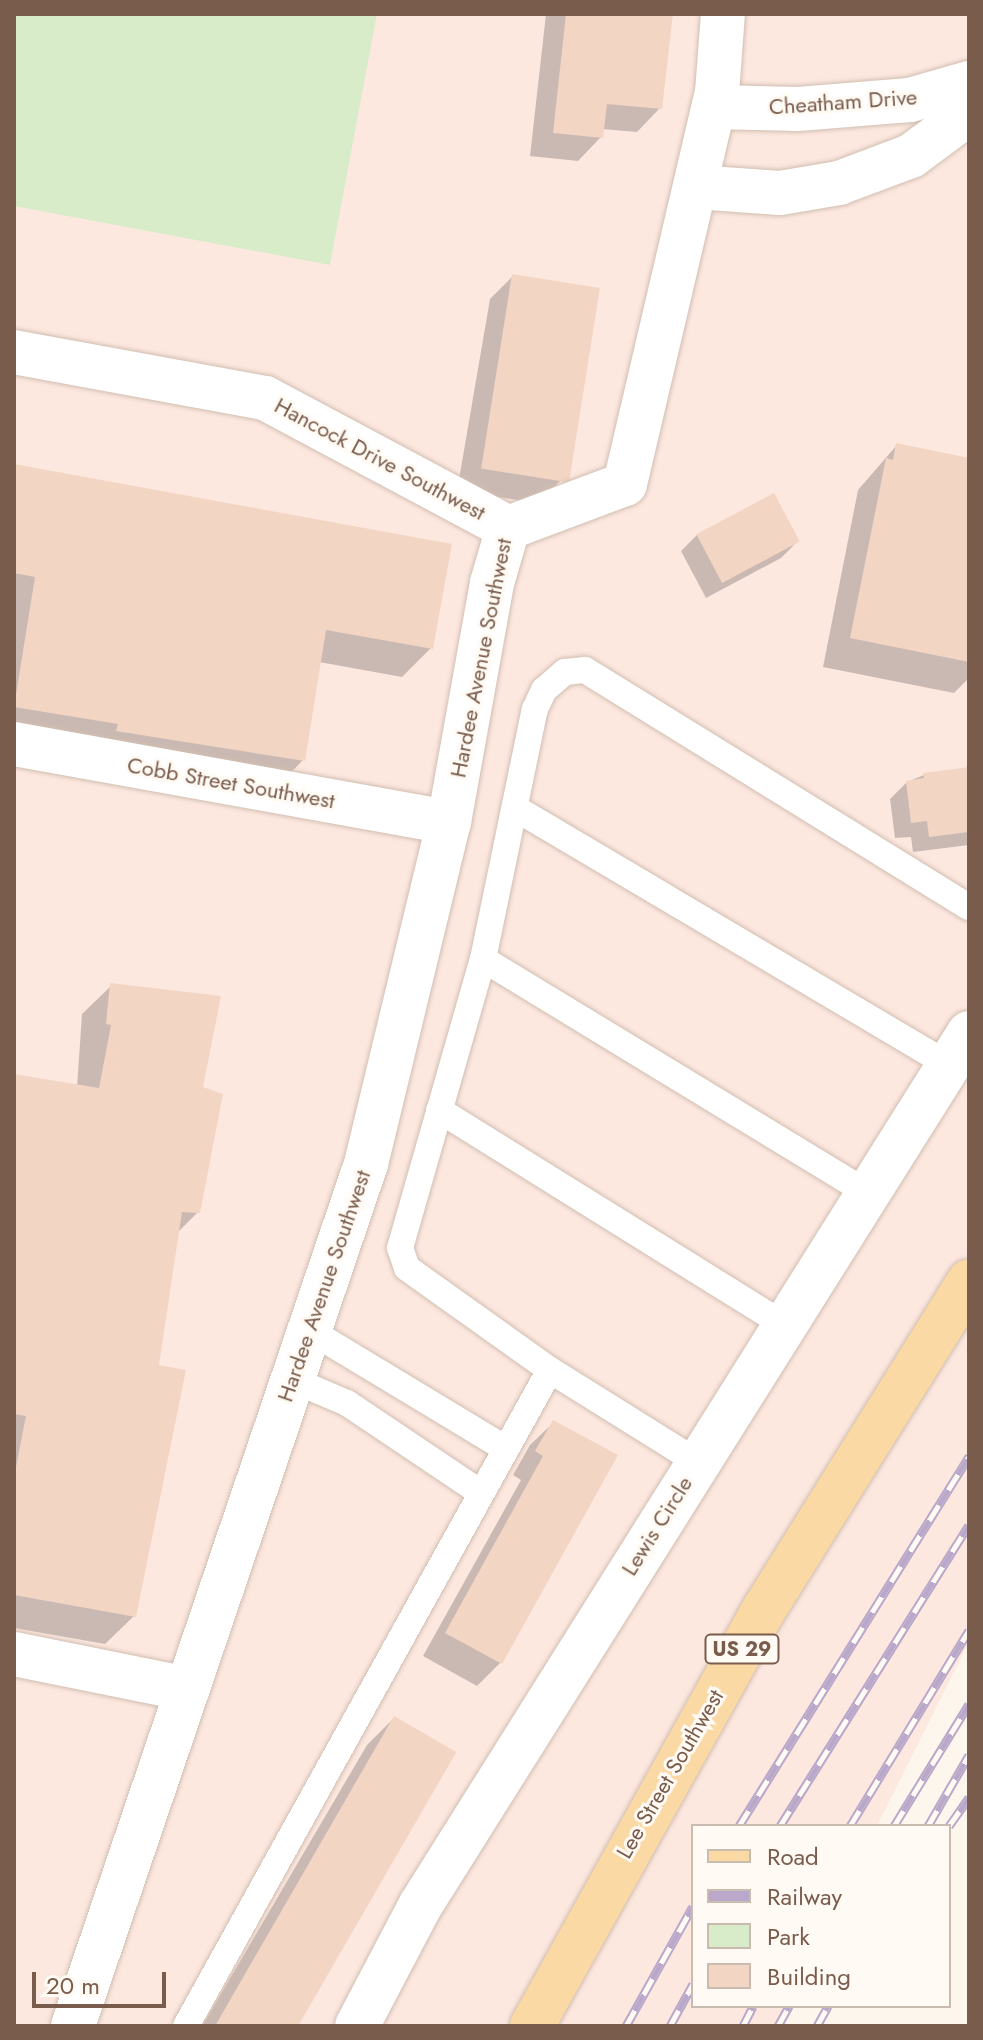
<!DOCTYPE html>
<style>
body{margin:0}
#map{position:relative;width:983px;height:2040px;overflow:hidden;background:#fdf6ec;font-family:Jost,sans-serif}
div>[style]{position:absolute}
.commercial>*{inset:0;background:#fde8e0}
.green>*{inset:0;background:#d8ecc9}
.shadow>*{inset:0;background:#0003}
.building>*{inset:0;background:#f3d5c3;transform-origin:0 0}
.roads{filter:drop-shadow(0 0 2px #d1beb0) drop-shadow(0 0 2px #d1beb0)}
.lane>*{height:26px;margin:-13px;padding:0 13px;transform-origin:13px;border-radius:13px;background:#fff}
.street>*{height:44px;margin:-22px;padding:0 22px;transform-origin:22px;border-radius:22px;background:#fff}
.primary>*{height:44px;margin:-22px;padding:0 22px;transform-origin:22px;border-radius:22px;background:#fbd9a5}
.rail>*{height:9px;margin-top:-4.5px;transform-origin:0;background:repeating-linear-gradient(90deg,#fffaf3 0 18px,#b9a8c9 0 36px);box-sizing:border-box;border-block:2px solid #b9a8c9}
span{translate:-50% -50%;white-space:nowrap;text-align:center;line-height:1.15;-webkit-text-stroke:6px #fffaf3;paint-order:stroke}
.shield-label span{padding:2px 6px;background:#fffaf3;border:2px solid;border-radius:6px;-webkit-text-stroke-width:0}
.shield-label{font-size:20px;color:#7a5c4d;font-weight:700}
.street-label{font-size:22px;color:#7a5c4d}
.frame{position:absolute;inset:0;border:16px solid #7a5c4d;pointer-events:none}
.legend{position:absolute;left:691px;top:1824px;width:260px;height:184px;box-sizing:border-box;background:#fffaf3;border:2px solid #cabbb1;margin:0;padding:10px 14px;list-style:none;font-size:24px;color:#7a5c4d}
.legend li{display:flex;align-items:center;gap:16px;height:40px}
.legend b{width:40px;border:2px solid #cabbb1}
.scale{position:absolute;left:32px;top:1972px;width:134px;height:36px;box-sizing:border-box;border:4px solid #7a5c4d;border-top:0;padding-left:10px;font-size:24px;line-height:28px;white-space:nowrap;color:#7a5c4d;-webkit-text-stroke:6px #fffaf3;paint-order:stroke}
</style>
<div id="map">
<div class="commercial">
<div style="clip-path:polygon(14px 14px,969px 14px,969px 1642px,877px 1826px,693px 1826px,693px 2006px,787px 2006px,777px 2026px,14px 2026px)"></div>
</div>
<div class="green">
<div style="clip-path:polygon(14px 14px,377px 14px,330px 265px,14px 206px)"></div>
</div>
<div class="shadow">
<div style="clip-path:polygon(546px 14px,670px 14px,660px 108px,637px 132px,602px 129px,601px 137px,578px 161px,530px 156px)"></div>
<div style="clip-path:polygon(513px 276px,597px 289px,562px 479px,538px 503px,457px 491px,490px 299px)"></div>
<div style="clip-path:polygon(897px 445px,969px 460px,969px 678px,954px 693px,823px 667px,858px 490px)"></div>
<div style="clip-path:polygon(14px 466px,431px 648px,402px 677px,319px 662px,303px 760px,275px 789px,14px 740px)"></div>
<div style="clip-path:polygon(697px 535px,797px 542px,781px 558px,706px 598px,681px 551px)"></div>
<div style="clip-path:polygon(969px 769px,969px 845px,913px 852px,911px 837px,895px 838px,890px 799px,907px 782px,924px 775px)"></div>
<div style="clip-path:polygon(111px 986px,200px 1089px,198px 1212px,177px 1233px,156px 1366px,134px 1616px,105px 1644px,14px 1628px,14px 1076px,77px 1087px,82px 1014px)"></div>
<div style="clip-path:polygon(554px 1422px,500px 1663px,477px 1686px,423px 1656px,521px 1480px,513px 1475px,530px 1445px)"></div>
<div style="clip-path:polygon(394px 1718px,293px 2026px,202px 2026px,367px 1745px)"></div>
</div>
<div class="building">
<div style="clip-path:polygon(566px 14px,673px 14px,662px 109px,607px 104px,603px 138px,553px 133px)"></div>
<div style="left:512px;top:274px;width:89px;height:197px;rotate:9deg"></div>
<div style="clip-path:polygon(896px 443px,969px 458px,969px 662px,850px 638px,886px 458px,893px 460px)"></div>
<div style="clip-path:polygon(14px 464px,452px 544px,433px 649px,326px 630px,305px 761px,116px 731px,118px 724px,14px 707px,35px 577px,14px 573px)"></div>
<div style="left:774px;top:493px;width:55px;height:88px;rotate:62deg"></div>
<div style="clip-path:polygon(969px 767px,969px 832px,929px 837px,927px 821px,911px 823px,906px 781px,924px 778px,923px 773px)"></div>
<div style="clip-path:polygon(110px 983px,221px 996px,203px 1087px,223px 1094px,200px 1213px,182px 1212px,159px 1365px,186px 1370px,136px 1617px,14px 1595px,14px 1477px,26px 1416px,14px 1414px,14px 1074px,99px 1088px,111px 1025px,106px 1024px)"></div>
<div style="clip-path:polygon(553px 1420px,618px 1455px,502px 1664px,445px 1633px,543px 1456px,535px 1451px)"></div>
<div style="left:394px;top:1716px;width:72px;height:360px;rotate:30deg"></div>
</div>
<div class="roads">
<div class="lane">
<div style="left:515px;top:808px;width:504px;rotate:30.63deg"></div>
<div style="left:483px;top:959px;width:452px;rotate:31.3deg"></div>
<div style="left:439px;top:1110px;width:407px;rotate:31.9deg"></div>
<div style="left:309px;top:1330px;width:230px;rotate:31.1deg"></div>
<div style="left:550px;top:1370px;width:173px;rotate:32deg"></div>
<div style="left:293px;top:1380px;width:59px;rotate:23.1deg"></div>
<div style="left:347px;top:1403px;width:161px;rotate:33.9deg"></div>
<div style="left:186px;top:2026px;width:750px;rotate:-60.98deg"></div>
<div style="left:550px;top:1370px;width:176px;rotate:-144.5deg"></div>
<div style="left:407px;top:1268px;width:21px;rotate:-109deg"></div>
<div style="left:400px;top:1248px;width:301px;rotate:-74deg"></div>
<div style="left:483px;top:959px;width:255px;rotate:-78.3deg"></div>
<div style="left:535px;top:709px;width:21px;rotate:-65deg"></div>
<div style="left:544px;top:690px;width:28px;rotate:-41deg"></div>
<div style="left:565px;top:672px;width:20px;rotate:-6deg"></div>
<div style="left:585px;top:670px;width:451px;rotate:31.7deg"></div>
</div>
<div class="street">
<div style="left:714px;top:107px;width:84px;rotate:1.4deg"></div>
<div style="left:798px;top:109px;width:112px;rotate:-4.6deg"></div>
<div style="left:910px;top:100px;width:61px;rotate:-16.1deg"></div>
<div style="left:695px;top:187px;width:85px;rotate:4deg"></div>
<div style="left:780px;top:193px;width:60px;rotate:-9.6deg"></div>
<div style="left:839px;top:183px;width:77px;rotate:-20.6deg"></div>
<div style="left:911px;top:156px;width:72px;rotate:-36.6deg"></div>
<div style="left:14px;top:352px;width:255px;rotate:10.4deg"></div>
<div style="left:265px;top:398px;width:276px;rotate:28.1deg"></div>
<div style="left:508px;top:528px;width:125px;rotate:-20.6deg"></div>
<div style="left:625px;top:484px;width:402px;rotate:-76.8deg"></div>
<div style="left:717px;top:93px;width:79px;rotate:-85.7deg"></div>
<div style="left:14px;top:744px;width:442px;rotate:10.2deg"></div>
<div style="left:14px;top:1654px;width:177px;rotate:11.4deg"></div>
<div style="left:73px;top:2026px;width:910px;rotate:-71.23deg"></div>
<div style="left:366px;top:1164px;width:352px;rotate:-76.4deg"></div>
<div style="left:449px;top:822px;width:243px;rotate:-79.8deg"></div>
<div style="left:492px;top:583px;width:57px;rotate:-73.8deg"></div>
<div style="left:357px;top:2026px;width:136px;rotate:-62.3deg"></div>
<div style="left:420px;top:1906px;width:1031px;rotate:-57.84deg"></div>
</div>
<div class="primary">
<div style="left:532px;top:2026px;width:479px;rotate:-60.9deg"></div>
<div style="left:765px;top:1608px;width:385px;rotate:-58deg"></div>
</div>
</div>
<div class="rail">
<div style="left:739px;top:1826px;width:436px;rotate:-58.1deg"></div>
<div style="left:780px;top:1826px;width:355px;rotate:-57.9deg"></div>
<div style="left:850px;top:1826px;width:229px;rotate:-58.7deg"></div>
<div style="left:894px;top:1826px;width:143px;rotate:-58.4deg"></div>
<div style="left:928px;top:1826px;width:82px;rotate:-60deg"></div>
<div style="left:949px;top:1826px;width:35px;rotate:-55deg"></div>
<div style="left:626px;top:2026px;width:137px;rotate:-60.8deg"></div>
<div style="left:670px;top:2026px;width:48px;rotate:-61.3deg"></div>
<div style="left:743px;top:2026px;width:22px;rotate:-63deg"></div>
<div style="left:778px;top:2026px;width:23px;rotate:-61deg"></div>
<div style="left:817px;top:2026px;width:23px;rotate:-61deg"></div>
</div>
<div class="shield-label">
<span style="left:742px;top:1649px">US 29</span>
</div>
<div class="street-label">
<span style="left:843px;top:102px;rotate:-4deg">Cheatham Drive</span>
<span style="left:380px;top:459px;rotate:28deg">Hancock Drive Southwest</span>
<span style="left:481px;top:658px;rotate:-79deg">Hardee Avenue Southwest</span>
<span style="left:231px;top:783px;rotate:10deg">Cobb Street Southwest</span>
<span style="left:324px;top:1286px;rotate:-71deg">Hardee Avenue Southwest</span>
<span style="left:657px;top:1526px;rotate:-58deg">Lewis Circle</span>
<span style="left:670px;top:1774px;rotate:-60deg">Lee Street Southwest</span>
</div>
<div class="frame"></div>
<ul class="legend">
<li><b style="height:10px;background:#fbd9a5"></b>Road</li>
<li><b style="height:10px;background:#b9a8c9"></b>Railway</li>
<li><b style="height:22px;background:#d8ecc9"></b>Park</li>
<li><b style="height:22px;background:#f3d5c3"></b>Building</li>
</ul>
<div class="scale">20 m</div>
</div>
